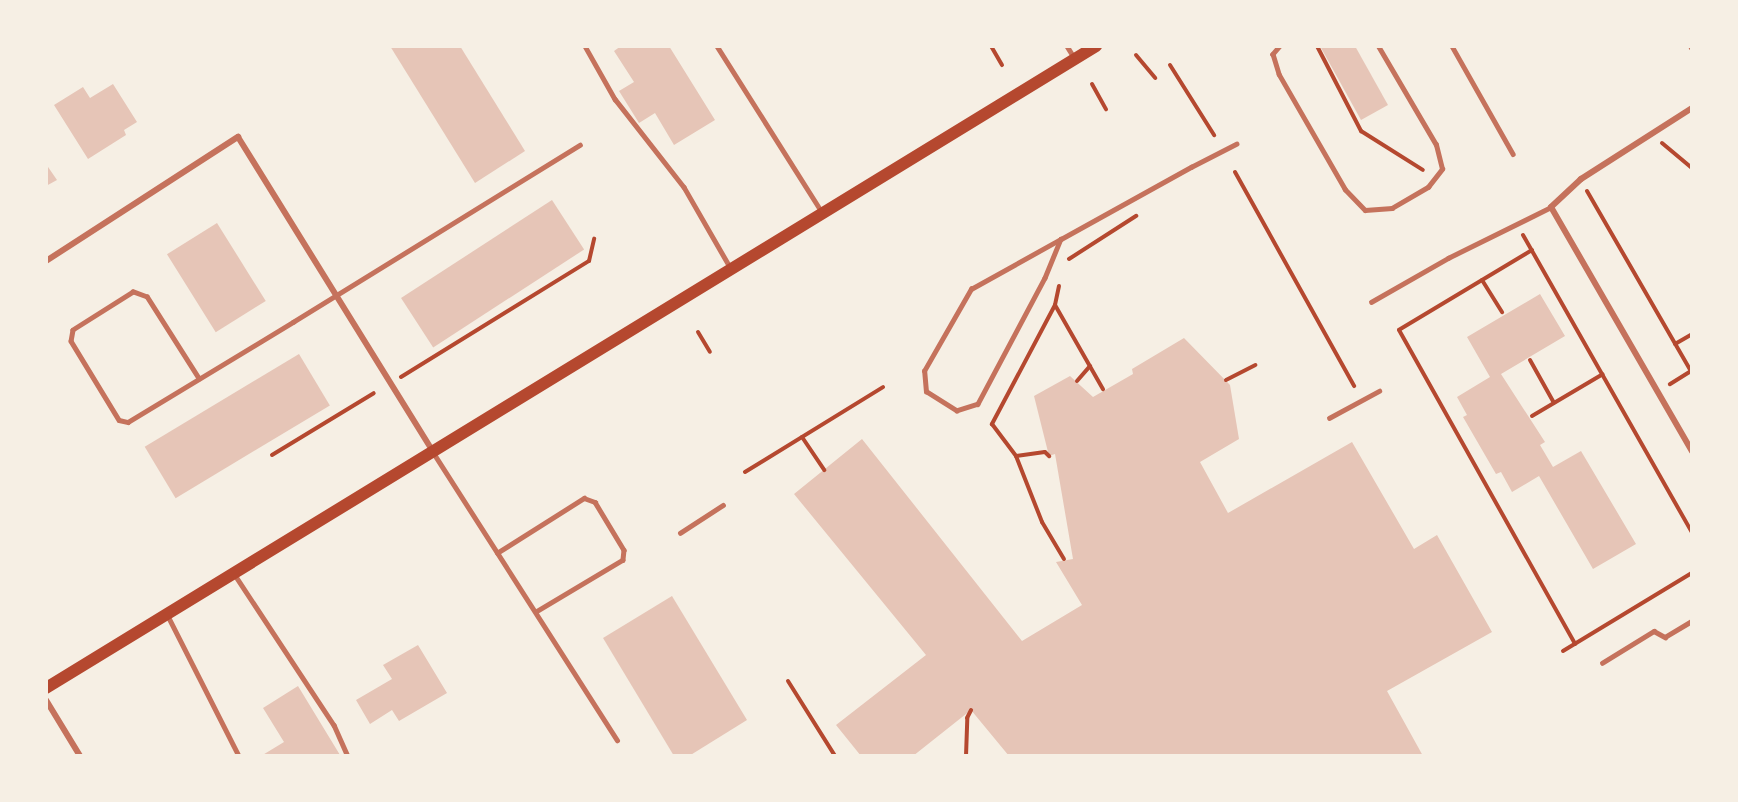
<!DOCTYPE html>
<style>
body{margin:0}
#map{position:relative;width:1738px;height:802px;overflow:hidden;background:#f6efe4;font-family:Rubik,sans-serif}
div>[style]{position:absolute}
.building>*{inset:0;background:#e6c5b7;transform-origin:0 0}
.path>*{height:4px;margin:-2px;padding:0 2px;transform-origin:2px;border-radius:2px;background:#b5482f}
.service>*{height:4.5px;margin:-2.25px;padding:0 2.25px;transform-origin:2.25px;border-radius:2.25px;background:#c5725c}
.minor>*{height:6px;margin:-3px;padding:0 3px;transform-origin:3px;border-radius:3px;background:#c5725c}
.secondary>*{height:12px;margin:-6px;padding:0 6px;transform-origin:6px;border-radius:6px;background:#b5482f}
span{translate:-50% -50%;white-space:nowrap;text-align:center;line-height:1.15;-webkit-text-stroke:4.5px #f6efe4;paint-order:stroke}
.frame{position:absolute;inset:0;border:48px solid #f6efe4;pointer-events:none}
</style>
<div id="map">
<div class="building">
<div style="clip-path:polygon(390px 46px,460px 46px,525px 151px,475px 183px)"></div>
<div style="clip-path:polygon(621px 46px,669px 46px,715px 120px,674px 145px,655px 113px,639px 123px,619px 91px,634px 82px,614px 51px)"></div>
<div style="clip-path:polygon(1320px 46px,1355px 46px,1388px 105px,1361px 120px)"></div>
<div style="clip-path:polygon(113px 84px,137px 122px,124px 130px,126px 135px,88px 159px,54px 105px,83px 87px,90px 98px)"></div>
<div style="clip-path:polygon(46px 164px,57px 180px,46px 186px)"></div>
<div style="left:552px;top:200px;width:59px;height:180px;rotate:57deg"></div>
<div style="left:217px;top:223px;width:92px;height:59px;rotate:58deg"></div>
<div style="clip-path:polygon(1540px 294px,1565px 336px,1501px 374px,1545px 442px,1540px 445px,1553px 467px,1581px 451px,1636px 544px,1593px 569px,1539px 476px,1512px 492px,1501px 472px,1496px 474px,1463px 417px,1467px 415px,1457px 397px,1490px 377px,1467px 337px)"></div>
<div style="clip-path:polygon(1184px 338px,1230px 385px,1239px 439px,1200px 462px,1228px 513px,1352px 442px,1414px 549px,1437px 535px,1492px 632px,1387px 691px,1423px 756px,1009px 756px,971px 710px,913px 756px,861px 756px,836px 725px,926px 655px,794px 494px,862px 439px,1022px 641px,1082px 605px,1056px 562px,1073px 559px,1055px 454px,1049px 456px,1034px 396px,1070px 376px,1093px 397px,1133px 374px,1132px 369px)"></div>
<div style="left:299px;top:354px;width:60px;height:180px;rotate:59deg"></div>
<div style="clip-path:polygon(672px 596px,747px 720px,689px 756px,674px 756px,603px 638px)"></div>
<div style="clip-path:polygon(418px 645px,447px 693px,399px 721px,392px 710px,370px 724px,356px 700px,392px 679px,383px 665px)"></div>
<div style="clip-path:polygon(298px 686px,340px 755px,338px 756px,261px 756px,284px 742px,263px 708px)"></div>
</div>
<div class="path">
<div style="left:991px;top:46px;width:22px;rotate:60deg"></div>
<div style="left:1317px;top:46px;width:96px;rotate:62.6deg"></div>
<div style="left:1361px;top:131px;width:73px;rotate:32.2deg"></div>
<div style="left:1136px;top:55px;width:30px;rotate:50deg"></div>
<div style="left:1170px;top:65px;width:83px;rotate:57.8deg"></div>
<div style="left:1092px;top:84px;width:29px;rotate:61deg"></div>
<div style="left:1662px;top:143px;width:39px;rotate:40deg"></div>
<div style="left:1235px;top:172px;width:245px;rotate:60.9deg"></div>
<div style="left:1587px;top:191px;width:208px;rotate:60deg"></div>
<div style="left:1691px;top:371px;width:25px;rotate:148deg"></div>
<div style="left:1523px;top:235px;width:342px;rotate:60.4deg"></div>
<div style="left:1532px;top:250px;width:155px;rotate:149deg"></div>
<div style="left:1399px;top:330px;width:360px;rotate:60.7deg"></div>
<div style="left:1069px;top:259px;width:80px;rotate:-32.7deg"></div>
<div style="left:1482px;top:280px;width:38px;rotate:58deg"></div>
<div style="left:1059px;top:286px;width:19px;rotate:102deg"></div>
<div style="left:1055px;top:305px;width:135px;rotate:117.9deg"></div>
<div style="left:992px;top:424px;width:40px;rotate:53deg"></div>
<div style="left:1016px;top:456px;width:71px;rotate:68.5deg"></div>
<div style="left:1042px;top:522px;width:43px;rotate:59.3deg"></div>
<div style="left:1055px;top:305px;width:97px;rotate:60.3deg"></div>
<div style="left:698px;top:332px;width:23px;rotate:59deg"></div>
<div style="left:1675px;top:344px;width:20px;rotate:-30deg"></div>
<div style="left:1530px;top:360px;width:49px;rotate:60.8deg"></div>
<div style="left:401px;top:377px;width:221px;rotate:-31.7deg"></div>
<div style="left:589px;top:261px;width:23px;rotate:-77deg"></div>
<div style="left:1226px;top:380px;width:33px;rotate:-27deg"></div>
<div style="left:1077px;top:381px;width:20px;rotate:-49deg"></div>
<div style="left:1532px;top:416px;width:82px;rotate:-30.6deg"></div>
<div style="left:802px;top:437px;width:40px;rotate:56deg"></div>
<div style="left:272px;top:455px;width:119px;rotate:-31.3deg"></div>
<div style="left:1016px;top:456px;width:29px;rotate:-8deg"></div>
<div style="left:1045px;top:452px;width:6px;rotate:45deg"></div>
<div style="left:745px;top:472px;width:162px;rotate:-31.6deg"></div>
<div style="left:1563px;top:651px;width:151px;rotate:-31.2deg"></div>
<div style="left:788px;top:681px;width:89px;rotate:57.9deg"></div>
<div style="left:966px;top:756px;width:38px;rotate:-88deg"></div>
<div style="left:967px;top:718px;width:9px;rotate:-63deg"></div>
</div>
<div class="service">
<div style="left:585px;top:46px;width:61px;rotate:60.5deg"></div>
<div style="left:615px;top:99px;width:112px;rotate:51.9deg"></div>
<div style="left:684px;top:187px;width:92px;rotate:60.1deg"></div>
<div style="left:717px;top:46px;width:196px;rotate:57.7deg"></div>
<div style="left:1067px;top:46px;width:13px;rotate:58deg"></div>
<div style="left:1280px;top:46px;width:11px;rotate:131deg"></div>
<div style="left:1273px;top:54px;width:21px;rotate:73deg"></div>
<div style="left:1279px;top:74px;width:133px;rotate:60.1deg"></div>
<div style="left:1345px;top:189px;width:29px;rotate:46deg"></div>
<div style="left:1365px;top:210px;width:27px;rotate:-4deg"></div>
<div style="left:1392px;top:208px;width:42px;rotate:-30.3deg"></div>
<div style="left:1428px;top:187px;width:23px;rotate:-52deg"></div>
<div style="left:1442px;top:169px;width:25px;rotate:-104deg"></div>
<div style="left:1436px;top:145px;width:115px;rotate:-120.4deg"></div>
<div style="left:1452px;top:46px;width:124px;rotate:60.5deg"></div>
<div style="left:1061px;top:239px;width:42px;rotate:112.3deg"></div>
<div style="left:1045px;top:278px;width:143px;rotate:118deg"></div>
<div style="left:978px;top:404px;width:22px;rotate:162deg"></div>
<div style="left:957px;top:411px;width:36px;rotate:-148deg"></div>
<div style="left:926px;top:392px;width:21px;rotate:-95deg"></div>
<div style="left:924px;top:371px;width:95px;rotate:-60.2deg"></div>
<div style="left:971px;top:289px;width:103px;rotate:-29.1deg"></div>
<div style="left:1061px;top:239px;width:149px;rotate:-29deg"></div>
<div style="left:1191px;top:167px;width:51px;rotate:-27.1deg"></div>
<div style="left:1371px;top:302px;width:89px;rotate:-29.7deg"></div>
<div style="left:1448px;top:258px;width:115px;rotate:-26.3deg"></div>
<div style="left:199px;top:379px;width:97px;rotate:-122.4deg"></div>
<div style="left:147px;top:297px;width:15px;rotate:-160deg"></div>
<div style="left:133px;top:292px;width:71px;rotate:147.7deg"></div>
<div style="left:73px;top:330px;width:11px;rotate:100deg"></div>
<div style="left:71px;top:341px;width:92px;rotate:58.7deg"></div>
<div style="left:119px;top:420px;width:9px;rotate:13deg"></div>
<div style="left:128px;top:422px;width:193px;rotate:-31.2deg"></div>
<div style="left:293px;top:322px;width:337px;rotate:-31.7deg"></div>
<div style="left:1329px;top:418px;width:57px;rotate:-28.4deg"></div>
<div style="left:433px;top:452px;width:342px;rotate:57.4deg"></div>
<div style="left:680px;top:533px;width:51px;rotate:-33.1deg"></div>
<div style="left:497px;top:553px;width:103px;rotate:-32.3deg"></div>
<div style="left:584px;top:498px;width:12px;rotate:20deg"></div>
<div style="left:595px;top:502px;width:56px;rotate:58.9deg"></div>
<div style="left:624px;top:550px;width:10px;rotate:96deg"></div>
<div style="left:623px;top:560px;width:101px;rotate:149.1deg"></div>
<div style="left:235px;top:575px;width:180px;rotate:56.6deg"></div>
<div style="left:334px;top:725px;width:34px;rotate:66deg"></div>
<div style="left:167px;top:614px;width:159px;rotate:63.1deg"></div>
<div style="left:1602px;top:663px;width:61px;rotate:-31.6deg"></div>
<div style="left:1654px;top:631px;width:13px;rotate:29deg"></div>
<div style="left:1665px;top:637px;width:31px;rotate:-31deg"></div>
</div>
<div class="minor">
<div style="left:1691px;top:46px;width:2px;rotate:63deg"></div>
<div style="left:1692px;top:108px;width:132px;rotate:147.4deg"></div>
<div style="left:1581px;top:179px;width:41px;rotate:137deg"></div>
<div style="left:1551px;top:207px;width:282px;rotate:60deg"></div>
<div style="left:46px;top:261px;width:229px;rotate:-32.9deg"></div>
<div style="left:238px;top:137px;width:370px;rotate:58.2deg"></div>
<div style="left:46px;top:700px;width:66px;rotate:58.7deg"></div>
</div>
<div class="secondary">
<div style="left:46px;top:688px;width:1231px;rotate:-31.44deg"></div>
</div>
<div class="frame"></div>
</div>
